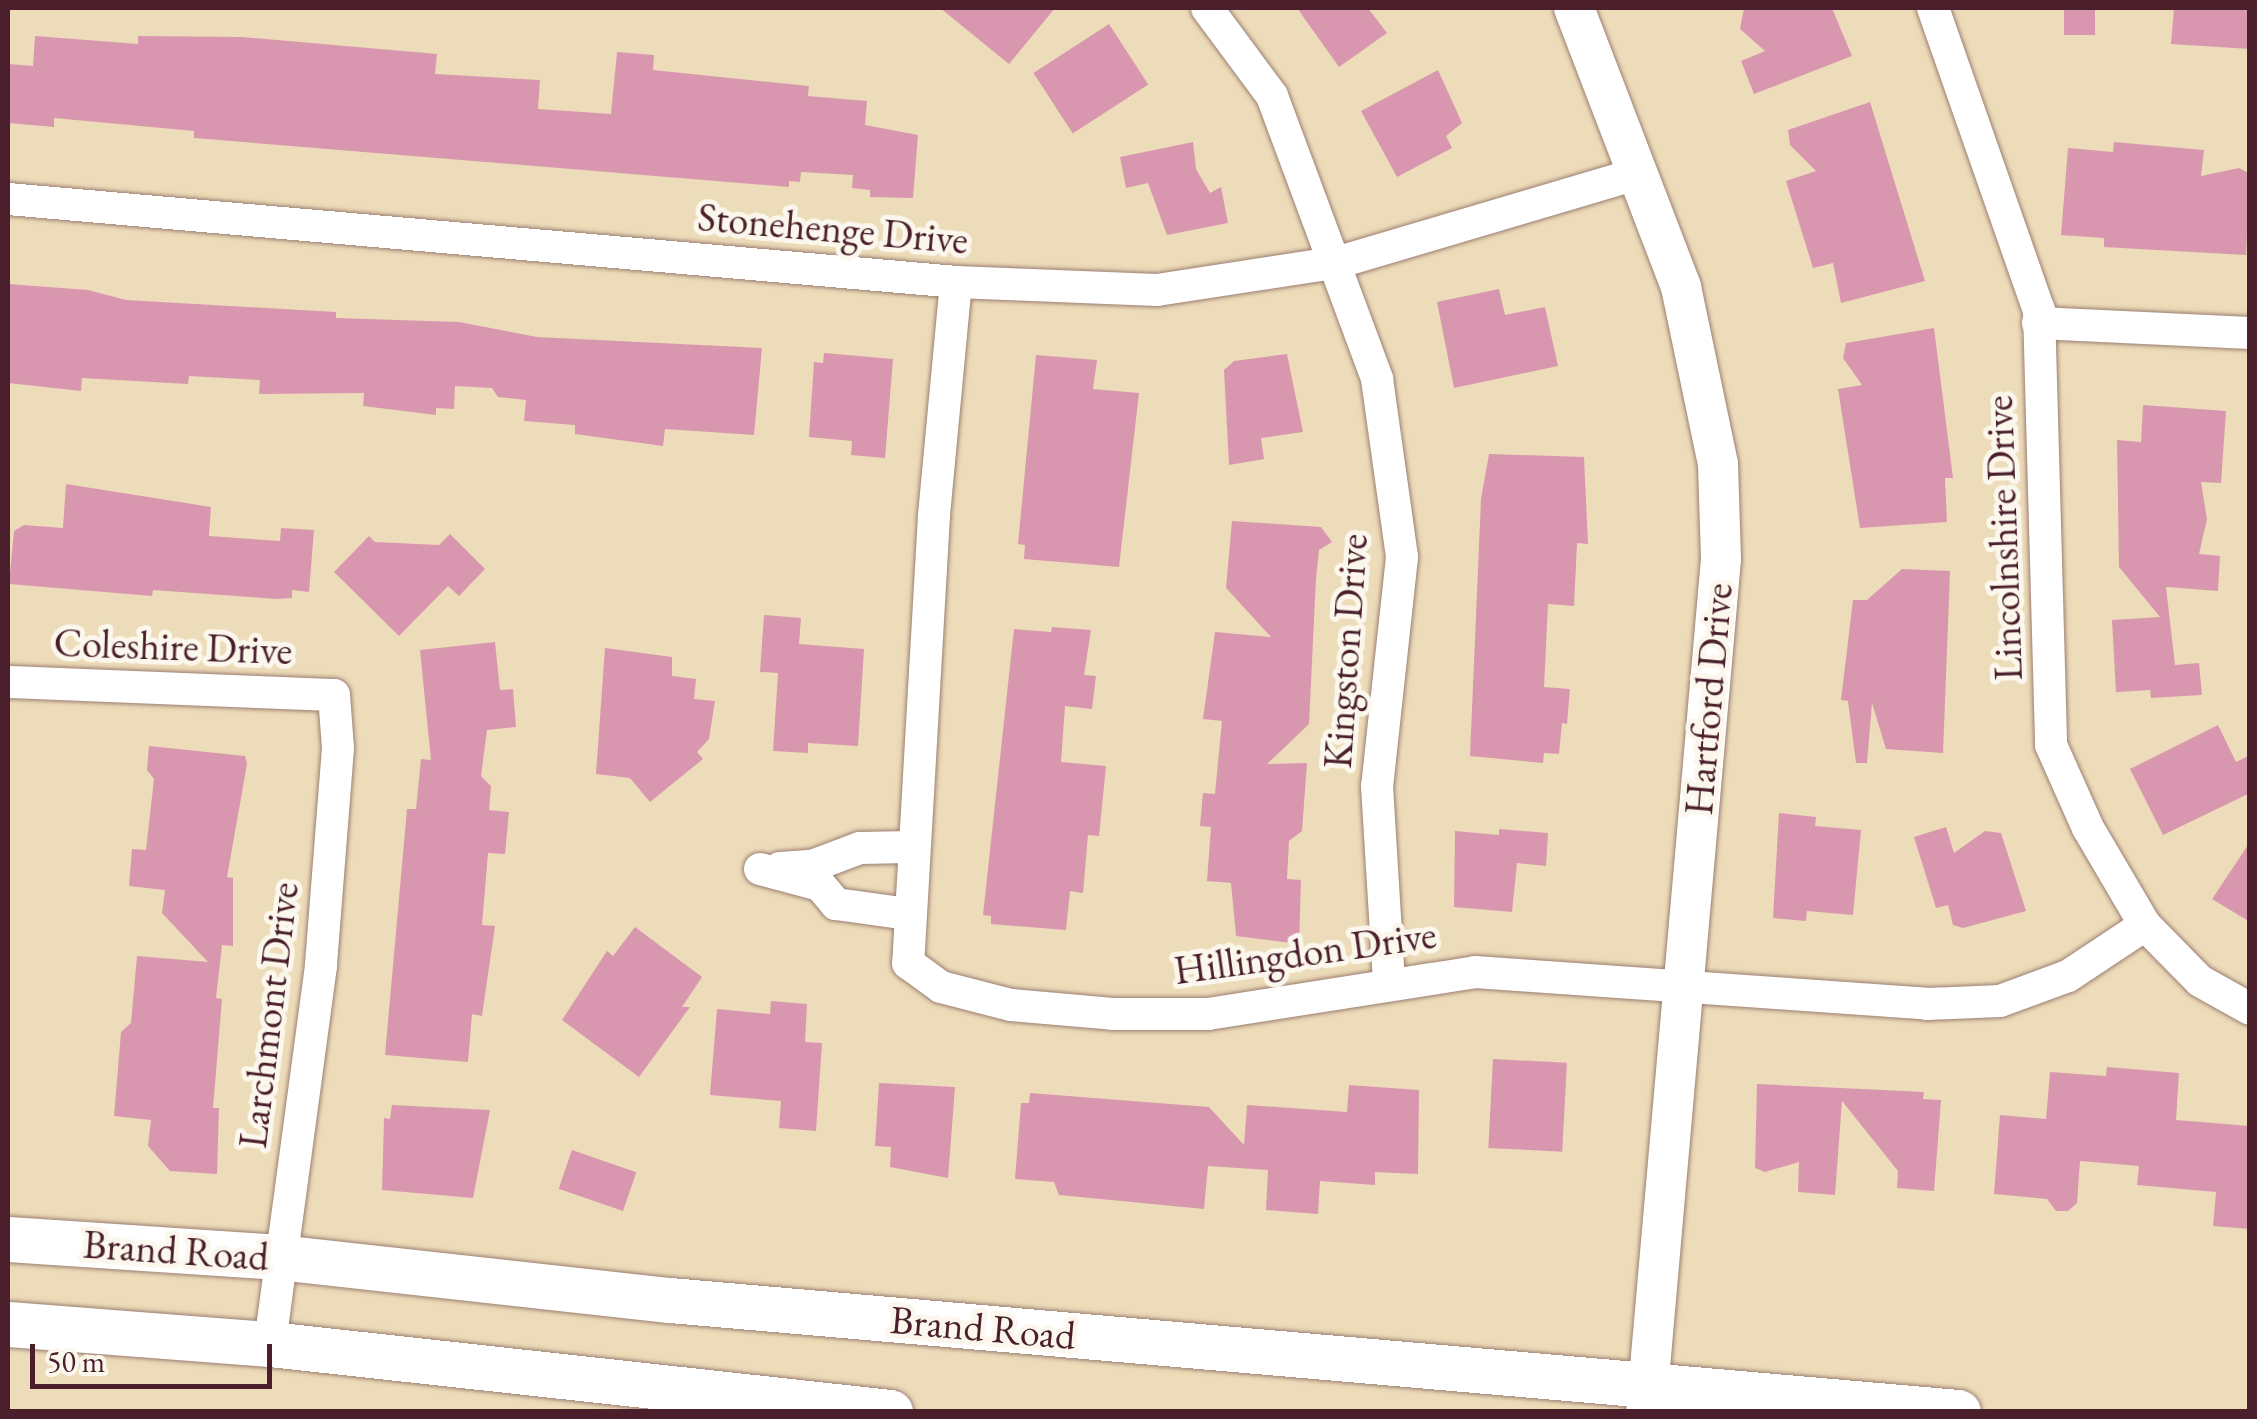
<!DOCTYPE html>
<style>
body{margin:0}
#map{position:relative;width:2257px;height:1419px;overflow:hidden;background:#eddcb9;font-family:"EB Garamond",serif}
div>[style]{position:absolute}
.building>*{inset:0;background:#d997af;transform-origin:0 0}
.roads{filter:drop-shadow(0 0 2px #9c7e72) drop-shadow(0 0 2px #9c7e72)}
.minor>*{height:32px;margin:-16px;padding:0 16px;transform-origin:16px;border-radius:16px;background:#fff}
.tertiary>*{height:40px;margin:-20px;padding:0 20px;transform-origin:20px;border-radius:20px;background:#fff}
.secondary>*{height:45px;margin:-22.5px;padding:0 22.5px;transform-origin:22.5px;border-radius:22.5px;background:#fff}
span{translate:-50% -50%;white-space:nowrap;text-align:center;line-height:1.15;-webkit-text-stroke:10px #fbf7ec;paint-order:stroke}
.street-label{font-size:40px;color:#4a1f2b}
.frame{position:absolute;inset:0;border:10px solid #4a1f2b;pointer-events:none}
.scale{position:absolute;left:30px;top:1344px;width:242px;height:45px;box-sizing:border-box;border:5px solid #4a1f2b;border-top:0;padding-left:12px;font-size:30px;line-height:35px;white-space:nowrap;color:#4a1f2b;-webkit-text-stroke:8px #fbf7ec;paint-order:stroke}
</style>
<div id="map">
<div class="building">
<div style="clip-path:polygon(940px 8px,1055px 8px,1009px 64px)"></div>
<div style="clip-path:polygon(1297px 8px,1368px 8px,1387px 33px,1339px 67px)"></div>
<div style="clip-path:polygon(1744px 8px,1832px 8px,1852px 56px,1754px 94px,1741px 61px,1765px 51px,1740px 29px)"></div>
<div style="left:2064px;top:8px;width:31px;height:27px"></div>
<div style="clip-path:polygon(2174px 8px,2250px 8px,2250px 49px,2171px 44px)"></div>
<div style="left:1109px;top:24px;width:72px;height:90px;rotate:57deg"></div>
<div style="clip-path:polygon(35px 36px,138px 44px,138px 36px,242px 37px,437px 54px,435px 74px,540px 80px,538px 109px,611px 114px,617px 52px,654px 55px,653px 70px,809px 86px,808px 96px,867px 101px,865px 125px,918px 135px,913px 198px,870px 197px,870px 190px,852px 188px,853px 175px,801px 172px,800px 182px,789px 181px,789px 187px,194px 138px,194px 131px,54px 118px,54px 127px,8px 123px,8px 64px,33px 66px)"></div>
<div style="clip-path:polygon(1438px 70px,1462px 123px,1446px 136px,1452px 148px,1397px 177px,1361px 111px)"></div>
<div style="clip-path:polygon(1870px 102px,1925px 281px,1841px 303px,1833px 263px,1813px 268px,1786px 181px,1816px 171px,1790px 145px,1788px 130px)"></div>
<div style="clip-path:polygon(1193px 142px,1196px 169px,1210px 193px,1221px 187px,1228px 223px,1167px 235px,1148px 183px,1126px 188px,1120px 157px)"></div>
<div style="clip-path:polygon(2114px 142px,2204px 150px,2201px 176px,2239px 168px,2250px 174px,2246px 255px,2104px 247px,2104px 238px,2061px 235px,2068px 148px,2113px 152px)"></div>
<div style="clip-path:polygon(8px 284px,88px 290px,126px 300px,336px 312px,336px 318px,459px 322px,537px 337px,762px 348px,754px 435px,665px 429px,663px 446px,575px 434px,575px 425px,524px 421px,526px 400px,498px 397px,492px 388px,455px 386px,454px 409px,436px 408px,436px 415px,363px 406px,364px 393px,259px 394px,260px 380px,189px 376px,188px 384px,82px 378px,81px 391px,8px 383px)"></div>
<div style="clip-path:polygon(1499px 289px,1505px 315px,1545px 307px,1558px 366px,1454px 388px,1437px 302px)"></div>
<div style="clip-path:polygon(1934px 328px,1953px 478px,1945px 478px,1947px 522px,1860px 528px,1838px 389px,1862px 385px,1843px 358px,1846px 343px)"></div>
<div style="clip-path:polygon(824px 353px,893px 359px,885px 458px,851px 455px,852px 441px,809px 437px,814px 362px,823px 363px)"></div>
<div style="clip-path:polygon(1287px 354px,1303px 432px,1261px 438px,1264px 459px,1229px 465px,1224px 370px,1234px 361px)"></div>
<div style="clip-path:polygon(1036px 355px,1097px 360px,1093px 389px,1139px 393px,1119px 567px,1024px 559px,1025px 545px,1018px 544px)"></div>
<div style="clip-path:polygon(2143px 405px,2226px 411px,2221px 483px,2201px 482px,2207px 519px,2199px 554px,2220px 556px,2218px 591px,2166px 587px,2175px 665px,2199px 663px,2202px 695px,2151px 698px,2150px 690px,2116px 692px,2112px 620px,2160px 617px,2119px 567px,2117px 440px,2141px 442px)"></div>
<div style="clip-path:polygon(1489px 454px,1584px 457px,1588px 544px,1577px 543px,1574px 606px,1548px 604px,1544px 687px,1570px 689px,1567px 724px,1562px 723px,1559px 754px,1544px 753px,1543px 763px,1470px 756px,1481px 499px)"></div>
<div style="clip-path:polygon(66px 484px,211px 507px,209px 536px,280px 541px,281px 528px,314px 530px,309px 592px,292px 590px,292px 598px,277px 599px,153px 590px,152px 596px,9px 584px,14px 531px,24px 525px,63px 528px)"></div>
<div style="clip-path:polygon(1232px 521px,1321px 527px,1332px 542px,1319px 550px,1316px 578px,1309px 724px,1267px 764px,1307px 763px,1302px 831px,1289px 841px,1287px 879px,1301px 880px,1299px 944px,1236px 936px,1231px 883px,1207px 881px,1211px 827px,1200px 826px,1203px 793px,1215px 794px,1222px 721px,1203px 719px,1215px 632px,1271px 637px,1226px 588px)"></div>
<div style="clip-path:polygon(450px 534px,485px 569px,459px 596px,448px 586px,399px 636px,334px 572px,369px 536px,375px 542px,439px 545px)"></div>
<div style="clip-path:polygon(1902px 569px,1950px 571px,1943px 753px,1886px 749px,1872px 703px,1867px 763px,1856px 763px,1848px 701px,1841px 700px,1853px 600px,1867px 600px)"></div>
<div style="clip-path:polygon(764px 615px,801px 618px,799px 644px,864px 649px,858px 746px,808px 743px,808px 753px,773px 751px,778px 673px,760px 672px)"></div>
<div style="clip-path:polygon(1052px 627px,1091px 630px,1084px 675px,1096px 676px,1092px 709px,1065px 706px,1061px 762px,1106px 766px,1099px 836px,1088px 835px,1083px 893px,1070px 891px,1066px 930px,991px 924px,991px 916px,983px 915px,1014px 629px,1051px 632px)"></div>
<div style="clip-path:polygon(495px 642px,500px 690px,513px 689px,516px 727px,487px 730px,481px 776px,491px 786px,489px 810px,509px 812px,505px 854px,488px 853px,482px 925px,495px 926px,482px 1016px,472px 1014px,468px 1062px,385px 1055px,407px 809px,416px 809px,421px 759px,431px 760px,420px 650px)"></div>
<div style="clip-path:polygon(605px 648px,672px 657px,672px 676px,696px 679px,694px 699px,715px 701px,709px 739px,697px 752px,703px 759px,650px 802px,630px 778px,596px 774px)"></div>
<div style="clip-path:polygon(2218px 725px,2236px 762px,2250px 755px,2250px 793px,2163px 835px,2130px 769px)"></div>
<div style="clip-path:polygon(149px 746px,245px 756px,247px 764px,227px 877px,233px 878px,233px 946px,222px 945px,216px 998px,222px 999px,213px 1108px,219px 1108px,217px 1174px,170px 1171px,148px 1146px,151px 1120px,114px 1116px,121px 1032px,131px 1023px,137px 956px,208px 962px,162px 913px,165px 890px,129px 886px,132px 849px,146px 850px,154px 779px,147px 770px)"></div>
<div style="clip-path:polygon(1779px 813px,1816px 817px,1815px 826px,1861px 830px,1853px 915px,1807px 911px,1806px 921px,1773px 918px)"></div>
<div style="clip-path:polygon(1946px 827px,1954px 853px,1985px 831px,2001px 833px,2026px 911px,1963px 928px,1953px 925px,1948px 905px,1936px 908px,1914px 837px)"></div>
<div style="clip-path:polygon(1499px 829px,1548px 833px,1546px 866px,1517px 863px,1512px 912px,1454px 907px,1455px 831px,1499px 835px)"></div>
<div style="clip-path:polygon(2250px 842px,2250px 922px,2212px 899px)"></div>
<div style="clip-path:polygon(635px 927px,702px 977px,682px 1007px,690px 1007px,639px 1077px,562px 1020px,607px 951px,613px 956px)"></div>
<div style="clip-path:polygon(771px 1001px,807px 1004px,805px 1042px,822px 1043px,816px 1131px,779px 1128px,781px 1101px,710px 1095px,717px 1009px,770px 1014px)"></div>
<div style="left:1493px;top:1059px;width:74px;height:89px;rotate:3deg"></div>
<div style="clip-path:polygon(2107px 1067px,2179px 1073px,2176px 1120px,2250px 1126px,2250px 1229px,2213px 1226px,2216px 1192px,2137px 1185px,2139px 1166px,2080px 1161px,2077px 1203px,2068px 1211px,2056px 1211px,2047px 1199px,1994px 1194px,2000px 1115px,2046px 1119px,2050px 1072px,2106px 1076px)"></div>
<div style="clip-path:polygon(879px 1083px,955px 1087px,948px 1178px,890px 1167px,891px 1147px,875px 1146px)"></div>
<div style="clip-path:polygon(1757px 1084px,1924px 1092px,1923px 1099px,1941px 1100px,1934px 1191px,1897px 1188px,1898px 1171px,1842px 1101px,1835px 1195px,1798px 1192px,1799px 1162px,1765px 1172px,1755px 1168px)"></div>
<div style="clip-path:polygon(1349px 1085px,1419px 1090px,1418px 1174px,1375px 1172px,1375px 1185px,1320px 1181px,1318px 1214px,1266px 1210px,1268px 1170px,1208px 1166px,1204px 1209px,1059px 1195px,1054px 1182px,1015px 1179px,1021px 1103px,1029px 1103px,1030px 1093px,1209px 1107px,1244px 1145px,1247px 1105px,1347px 1112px)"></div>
<div style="clip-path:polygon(392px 1105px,490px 1110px,473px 1198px,382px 1190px,384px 1118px,390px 1119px)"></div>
<div style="left:572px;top:1150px;width:68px;height:41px;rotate:19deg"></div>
</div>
<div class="roads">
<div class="minor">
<div style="left:1207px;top:8px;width:109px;rotate:53.5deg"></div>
<div style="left:1272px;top:96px;width:302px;rotate:69.6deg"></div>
<div style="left:1377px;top:379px;width:180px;rotate:82deg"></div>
<div style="left:1402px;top:557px;width:230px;rotate:96.2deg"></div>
<div style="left:1377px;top:786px;width:195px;rotate:86.5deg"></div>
<div style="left:1933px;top:8px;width:320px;rotate:70.7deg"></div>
<div style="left:2039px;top:310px;width:435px;rotate:88.4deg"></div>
<div style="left:2051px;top:745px;width:91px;rotate:66deg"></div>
<div style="left:2088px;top:828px;width:113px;rotate:59.6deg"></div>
<div style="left:2145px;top:925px;width:78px;rotate:45.5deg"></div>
<div style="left:2200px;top:981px;width:57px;rotate:29.2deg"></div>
<div style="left:8px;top:199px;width:952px;rotate:5deg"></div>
<div style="left:956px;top:282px;width:201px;rotate:2.3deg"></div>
<div style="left:1157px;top:290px;width:184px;rotate:-8.7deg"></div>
<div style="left:1339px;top:262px;width:313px;rotate:-16.5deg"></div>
<div style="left:956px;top:282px;width:235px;rotate:95.4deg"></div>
<div style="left:934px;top:516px;width:448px;rotate:93.3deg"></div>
<div style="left:908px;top:963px;width:41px;rotate:36deg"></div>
<div style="left:941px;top:987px;width:72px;rotate:14.4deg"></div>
<div style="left:1011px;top:1005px;width:102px;rotate:5deg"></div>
<div style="left:1113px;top:1014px;width:95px"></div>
<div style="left:1208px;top:1014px;width:270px;rotate:-8.9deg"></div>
<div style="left:1475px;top:972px;width:453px;rotate:4deg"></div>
<div style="left:1927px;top:1004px;width:73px;rotate:-2.4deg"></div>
<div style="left:2000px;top:1001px;width:72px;rotate:-20.2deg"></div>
<div style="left:2068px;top:976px;width:92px;rotate:-33.5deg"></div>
<div style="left:2038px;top:323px;width:212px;rotate:2.7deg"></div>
<div style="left:8px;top:682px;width:326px;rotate:2.3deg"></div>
<div style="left:334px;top:695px;width:53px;rotate:85.7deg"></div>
<div style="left:338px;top:748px;width:219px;rotate:94.5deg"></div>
<div style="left:321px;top:966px;width:381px;rotate:97.7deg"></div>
<div style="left:780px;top:868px;width:32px;rotate:-4deg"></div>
<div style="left:812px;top:866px;width:51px;rotate:-20.6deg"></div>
<div style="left:860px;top:848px;width:51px;rotate:-1.1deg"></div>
<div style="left:760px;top:869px;width:62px;rotate:14.9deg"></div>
<div style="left:820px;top:885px;width:25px;rotate:50deg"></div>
<div style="left:836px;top:904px;width:74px;rotate:7.8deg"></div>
</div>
<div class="tertiary">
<div style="left:1574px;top:8px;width:299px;rotate:69deg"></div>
<div style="left:1681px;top:287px;width:181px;rotate:78.2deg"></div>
<div style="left:1718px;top:464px;width:95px;rotate:88.2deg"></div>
<div style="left:1721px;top:559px;width:856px;rotate:95.02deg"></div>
</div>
<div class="secondary">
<div style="left:8px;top:1239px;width:272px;rotate:3.8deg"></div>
<div style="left:279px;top:1257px;width:393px;rotate:6.3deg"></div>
<div style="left:670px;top:1300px;width:1293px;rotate:4.97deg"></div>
<div style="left:8px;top:1324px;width:263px;rotate:4.4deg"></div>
<div style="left:270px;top:1344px;width:624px;rotate:6.26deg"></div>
</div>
</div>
<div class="street-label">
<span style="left:833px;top:228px;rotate:5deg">Stonehenge Drive</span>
<span style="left:2003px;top:538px;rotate:-92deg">Lincolnshire Drive</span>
<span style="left:173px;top:646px;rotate:2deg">Coleshire Drive</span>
<span style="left:1345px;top:651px;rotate:-86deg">Kingston Drive</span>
<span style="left:1708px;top:699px;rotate:-85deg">Hartford Drive</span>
<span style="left:1305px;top:952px;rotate:-8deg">Hillingdon Drive</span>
<span style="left:268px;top:1015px;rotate:-83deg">Larchmont Drive</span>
<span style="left:176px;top:1250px;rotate:4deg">Brand Road</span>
<span style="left:983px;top:1327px;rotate:5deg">Brand Road</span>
</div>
<div class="frame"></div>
<div class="scale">50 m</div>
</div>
